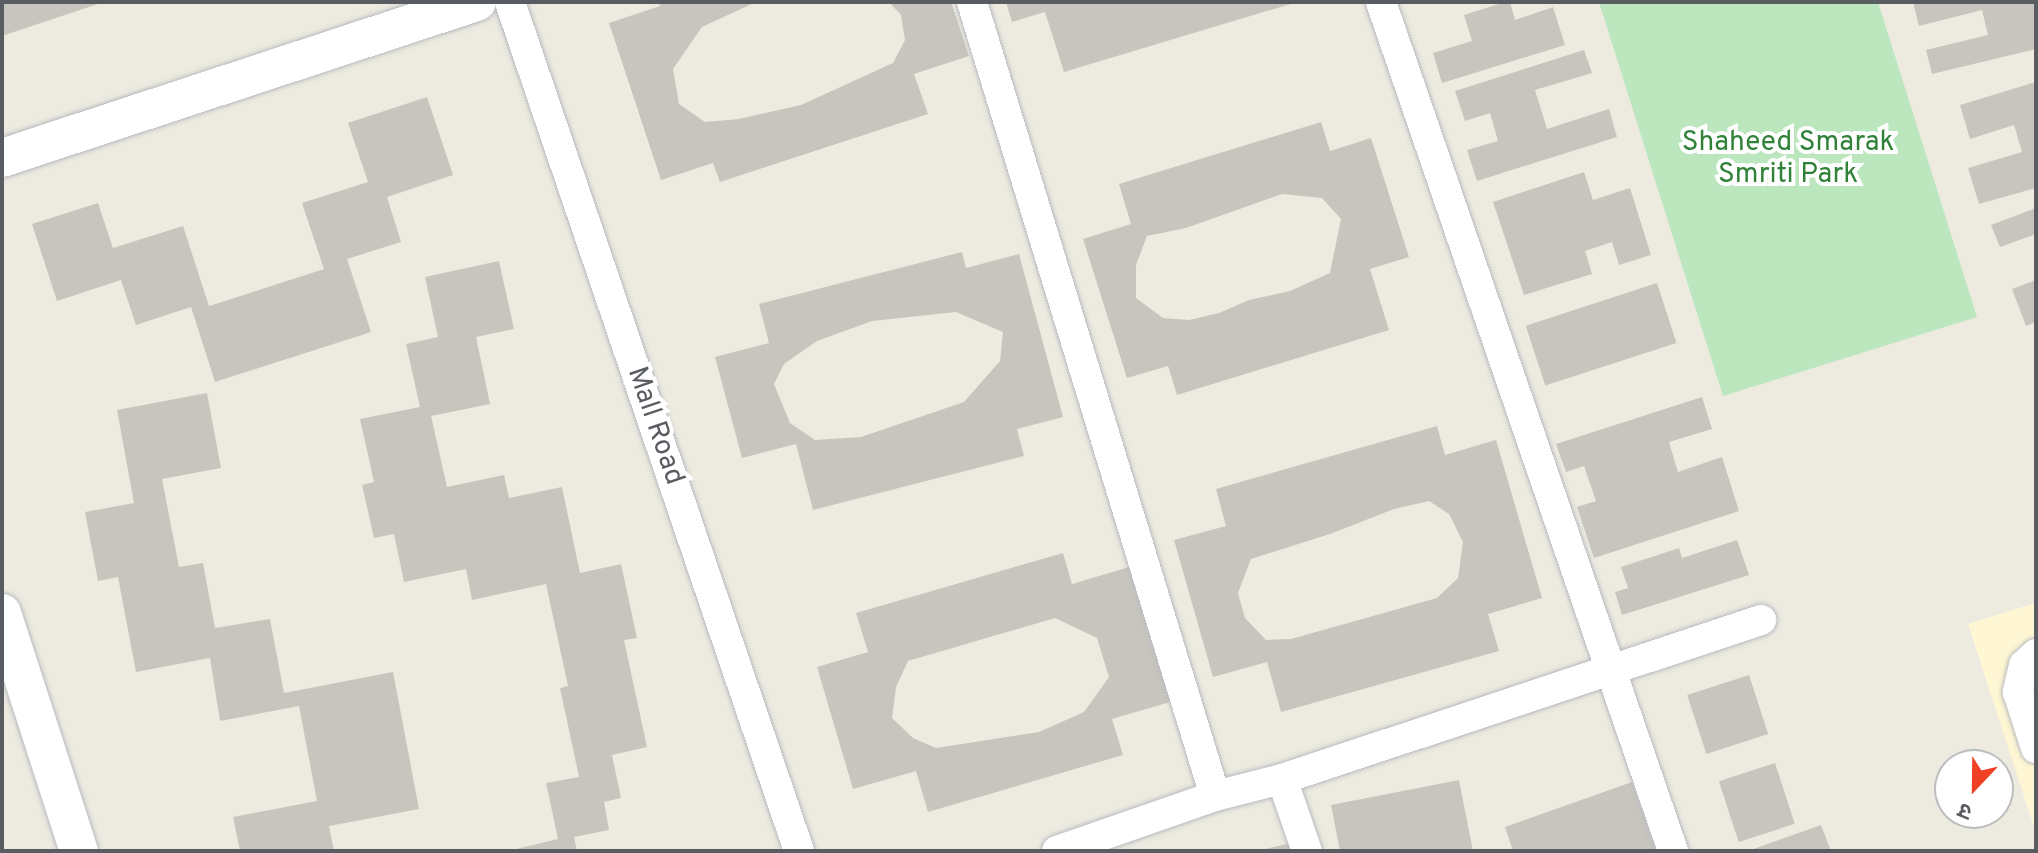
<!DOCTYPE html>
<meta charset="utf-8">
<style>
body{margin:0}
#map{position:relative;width:2038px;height:853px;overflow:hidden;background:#edebe0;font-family:Overpass,"Noto Sans Devanagari",sans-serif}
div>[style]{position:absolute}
.commercial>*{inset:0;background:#fff7d3}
.green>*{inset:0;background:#bbe6be}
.building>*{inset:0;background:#c8c5be;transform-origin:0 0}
.roads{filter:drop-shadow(0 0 2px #b8bbc0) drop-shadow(0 0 2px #b8bbc0)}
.minor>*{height:30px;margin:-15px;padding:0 15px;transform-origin:15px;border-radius:15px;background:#fff}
.tertiary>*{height:38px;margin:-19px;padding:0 19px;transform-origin:19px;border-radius:19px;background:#fff}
span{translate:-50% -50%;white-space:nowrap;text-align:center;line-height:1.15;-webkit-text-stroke:8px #fff;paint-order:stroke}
.park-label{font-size:28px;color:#308239}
.street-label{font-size:28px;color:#595d62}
.frame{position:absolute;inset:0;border:4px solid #595d62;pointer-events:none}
.north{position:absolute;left:1934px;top:749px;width:80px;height:80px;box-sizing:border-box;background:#fff;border:2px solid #bdbec0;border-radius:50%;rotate:202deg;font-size:22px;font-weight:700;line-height:32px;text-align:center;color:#595d62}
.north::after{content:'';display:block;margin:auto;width:28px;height:36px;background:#ef4024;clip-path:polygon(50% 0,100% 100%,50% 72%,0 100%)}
</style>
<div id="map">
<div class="commercial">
<div style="clip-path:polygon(2036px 603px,2036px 833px,1968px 624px)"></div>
</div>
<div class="green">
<div style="clip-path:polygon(1599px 2px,1878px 2px,1977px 317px,1723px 396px)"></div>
</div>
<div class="building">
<div style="clip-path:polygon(2px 2px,101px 2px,101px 3px,2px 36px)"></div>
<div style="clip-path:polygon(658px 2px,756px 2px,702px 27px,673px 69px,679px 104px,705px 122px,739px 119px,801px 105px,893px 63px,905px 40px,901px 15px,889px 2px,951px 2px,969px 56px,914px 74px,928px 114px,720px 182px,713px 163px,661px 180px,609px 23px,660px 6px)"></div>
<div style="clip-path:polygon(1006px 2px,1294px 2px,1294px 3px,1064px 72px,1045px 12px,1012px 22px)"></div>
<div style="clip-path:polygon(1505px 2px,1510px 2px,1515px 20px,1553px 7px,1565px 45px,1442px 83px,1433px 53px,1472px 41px,1464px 15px)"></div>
<div style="clip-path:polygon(1913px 2px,2036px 2px,2036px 49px,1932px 74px,1926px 50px,1988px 35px,1982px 10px,1919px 26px)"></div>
<div style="clip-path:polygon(1584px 50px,1592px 73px,1535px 90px,1547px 129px,1609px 109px,1617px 137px,1477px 181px,1467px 150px,1498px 141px,1490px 113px,1465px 121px,1455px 91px)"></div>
<div style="clip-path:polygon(2036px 82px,2036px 188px,1979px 204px,1968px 168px,2022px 152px,2014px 125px,1970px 139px,1960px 105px)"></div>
<div style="clip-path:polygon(427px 97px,453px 175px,387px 197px,401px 242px,347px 259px,371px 332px,215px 382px,191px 307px,136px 325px,121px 280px,57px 301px,32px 224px,98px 203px,113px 248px,183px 226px,209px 306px,324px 269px,302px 203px,368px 182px,348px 123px)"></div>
<div style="clip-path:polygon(evenodd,1321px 122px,1330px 151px,1371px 138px,1409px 257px,1370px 269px,1389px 330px,1177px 395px,1168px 366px,1127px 378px,1083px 239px,1131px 224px,1119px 184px,1321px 122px,1282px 194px,1322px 198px,1341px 219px,1330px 273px,1290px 291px,1249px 300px,1219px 313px,1189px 320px,1163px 318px,1136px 298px,1136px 265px,1147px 236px,1186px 228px,1282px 194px)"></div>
<div style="clip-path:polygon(1584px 172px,1593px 200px,1630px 188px,1651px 255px,1619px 265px,1612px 242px,1585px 251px,1592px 274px,1524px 295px,1493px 202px)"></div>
<div style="clip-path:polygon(2036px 208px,2036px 234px,2000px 247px,1991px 225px)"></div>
<div style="clip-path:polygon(evenodd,962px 252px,966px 268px,1019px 254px,1063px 417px,1017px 429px,1024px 456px,813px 510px,796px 444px,742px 458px,715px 357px,769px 343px,759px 304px,962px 252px,956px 312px,1003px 332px,1000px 361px,964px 402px,861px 437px,815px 440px,790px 423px,774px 384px,784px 364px,817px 341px,872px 321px,956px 312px)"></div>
<div style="clip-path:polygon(499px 261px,514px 329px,476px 337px,490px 404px,431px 416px,447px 487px,504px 475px,509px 498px,562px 487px,580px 573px,621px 564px,637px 638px,624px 640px,647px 747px,612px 755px,621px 798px,604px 802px,609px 830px,574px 837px,577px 851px,508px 851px,558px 839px,546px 783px,579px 777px,560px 688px,568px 686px,546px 584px,472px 600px,466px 569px,404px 582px,394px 534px,374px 538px,362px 485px,374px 482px,360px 419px,420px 407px,406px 344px,438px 337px,425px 277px)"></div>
<div style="clip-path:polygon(2036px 280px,2036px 322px,2026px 326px,2012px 289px)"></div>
<div style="left:1657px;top:283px;width:63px;height:138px;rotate:72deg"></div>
<div style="clip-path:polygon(207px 393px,221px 468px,162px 479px,179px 567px,203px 563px,215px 628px,270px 619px,284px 693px,393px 672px,419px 809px,329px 826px,334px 851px,240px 851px,233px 817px,317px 801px,299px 706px,220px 721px,210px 658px,136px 672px,118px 577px,98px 581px,85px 512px,134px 503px,117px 410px)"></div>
<div style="clip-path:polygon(1702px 397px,1712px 429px,1669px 442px,1678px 472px,1722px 457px,1739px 511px,1594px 558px,1577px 507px,1596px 501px,1584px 466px,1566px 472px,1556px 444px)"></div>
<div style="clip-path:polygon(evenodd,1437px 426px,1445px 455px,1496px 440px,1542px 598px,1488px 614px,1499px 651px,1281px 712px,1267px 662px,1213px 677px,1174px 540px,1226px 526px,1216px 489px,1437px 426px,1429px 501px,1449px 514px,1463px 542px,1458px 578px,1437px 598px,1291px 639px,1266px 640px,1245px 618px,1238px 593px,1251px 559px,1330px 534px,1394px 509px,1429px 501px)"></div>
<div style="clip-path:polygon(1737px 540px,1749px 575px,1622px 615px,1615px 592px,1628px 588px,1621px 567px,1679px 548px,1682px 558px)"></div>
<div style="clip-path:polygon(evenodd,1063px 553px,1072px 584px,1129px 567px,1170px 702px,1112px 719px,1123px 755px,928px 812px,916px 771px,853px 789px,817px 667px,868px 652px,856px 613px,1063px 553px,1055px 618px,1097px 638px,1109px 677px,1084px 712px,1039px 732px,936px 748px,913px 738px,892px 718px,896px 687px,908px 661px,1055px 618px)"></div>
<div style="left:1749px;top:675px;width:62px;height:65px;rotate:72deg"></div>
<div style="left:1775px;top:763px;width:64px;height:59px;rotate:72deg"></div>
<div style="clip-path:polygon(1459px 780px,1473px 851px,1340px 851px,1331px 805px)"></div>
<div style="clip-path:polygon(1632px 782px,1657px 851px,1513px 851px,1505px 827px)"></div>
<div style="clip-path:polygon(1821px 825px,1831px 851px,1748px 851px)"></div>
<div style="clip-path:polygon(1297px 842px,1299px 851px,1260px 851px,1260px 850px)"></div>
</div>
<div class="roads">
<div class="minor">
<div style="left:510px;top:2px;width:897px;rotate:71.2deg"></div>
<div style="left:972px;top:2px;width:830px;rotate:72.98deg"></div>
<div style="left:1381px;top:2px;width:898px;rotate:71.02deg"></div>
<div style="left:2036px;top:654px;width:16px;rotate:137deg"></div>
<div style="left:2024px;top:665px;width:28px;rotate:103deg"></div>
<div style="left:2018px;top:692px;width:59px;rotate:72.2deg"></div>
<div style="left:1282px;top:779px;width:76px;rotate:70.9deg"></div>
<div style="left:1057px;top:851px;width:167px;rotate:-19.2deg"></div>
<div style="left:1215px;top:796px;width:69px;rotate:-14.2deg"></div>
<div style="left:1282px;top:779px;width:505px;rotate:-18.36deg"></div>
</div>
<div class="tertiary">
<div style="left:2px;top:158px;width:500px;rotate:-18.2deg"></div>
<div style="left:2px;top:613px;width:250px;rotate:72.1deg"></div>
</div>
</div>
<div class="park-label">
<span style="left:1788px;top:159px">Shaheed Smarak<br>Smriti Park</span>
</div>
<div class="street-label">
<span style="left:655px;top:426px;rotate:71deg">Mall Road</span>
</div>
<div class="frame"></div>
<div class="north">उ</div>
</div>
